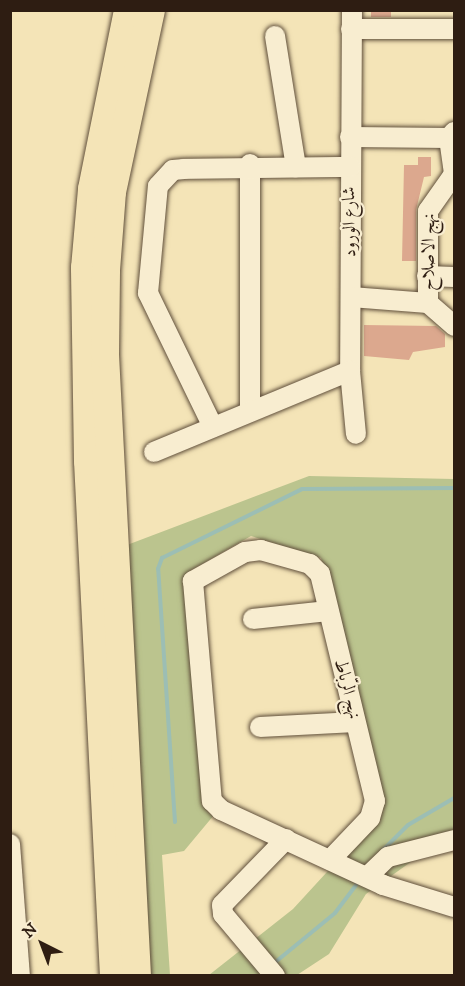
<!DOCTYPE html>
<meta charset="utf-8">
<style>
body{margin:0}
#map{position:relative;width:465px;height:986px;overflow:hidden;background:#f4e4b7;font-family:"IM FELL DW Pica",Amiri,serif}
div>[style]{position:absolute}
.green>*{inset:0;background:#bbc48e}
.stream>*{height:4px;margin:-2px;padding:0 2px;transform-origin:2px;border-radius:2px;background:#9cbeb4}
.building>*{inset:0;background:#dca88e;transform-origin:0 0}
.roads{filter:drop-shadow(0 0 2px #604f3b) drop-shadow(0 0 2px #604f3b)}
.minor>*{height:20px;margin:-10px;padding:0 10px;transform-origin:10px;border-radius:10px;background:#f8edd0}
.highway>*{height:28px;margin:-14px;padding:0 14px;transform-origin:14px;border-radius:14px;background:#f4e4b7}
span{translate:-50% -50%;white-space:nowrap;text-align:center;line-height:1.15;-webkit-text-stroke:4.5px #f8edd0;paint-order:stroke}
.street-label{font-size:18px;color:#2e1d12}
.frame{position:absolute;inset:0;border:12px solid #2e1d12;pointer-events:none}
.north{position:absolute;left:12px;top:914px;width:60px;height:60px;-webkit-text-stroke:4px #f8edd0;paint-order:stroke;rotate:318deg;font-size:16px;font-weight:700;line-height:24px;text-align:center;color:#2e1d12}
.north::after{content:'';display:block;margin:auto;width:21px;height:27px;background:#2e1d12;clip-path:polygon(50% 0,100% 100%,50% 72%,0 100%)}
</style>
<div id="map">
<div class="green">
<div style="clip-path:polygon(309px 476px,454px 479px,454px 831px,366px 894px,329px 954px,297px 975px,209px 975px,293px 909px,382px 812px,321px 558px,251px 536px,188px 572px,202px 805px,214px 815px,184px 851px,162px 855px,170px 975px,147px 975px,127px 545px)"></div>
</div>
<div class="stream">
<div style="left:175px;top:822px;width:254px;rotate:-93.8deg"></div>
<div style="left:158px;top:569px;width:12px;rotate:-70deg"></div>
<div style="left:162px;top:558px;width:156px;rotate:-26.2deg"></div>
<div style="left:302px;top:489px;width:152px;rotate:-0.4deg"></div>
<div style="left:383px;top:850px;width:35px;rotate:-45deg"></div>
<div style="left:408px;top:825px;width:53px;rotate:-30.4deg"></div>
<div style="left:273px;top:964px;width:80px;rotate:-39.4deg"></div>
<div style="left:335px;top:913px;width:41px;rotate:-52.9deg"></div>
</div>
<div class="building">
<div style="left:371px;top:10px;width:20px;height:7px"></div>
<div style="clip-path:polygon(418px 157px,431px 157px,431px 176px,424px 177px,416px 210px,416px 261px,402px 261px,404px 165px,418px 165px)"></div>
<div style="clip-path:polygon(364px 325px,436px 326px,445px 334px,445px 347px,413px 352px,409px 360px,364px 356px)"></div>
</div>
<div class="roads">
<div class="minor">
<div style="left:352px;top:10px;width:361px;rotate:90.3deg"></div>
<div style="left:350px;top:371px;width:63px;rotate:84.6deg"></div>
<div style="left:351px;top:29px;width:103px"></div>
<div style="left:275px;top:36px;width:133px;rotate:80.9deg"></div>
<div style="left:350px;top:137px;width:99px;rotate:0.6deg"></div>
<div style="left:449px;top:138px;width:8px;rotate:-50deg"></div>
<div style="left:449px;top:138px;width:34px;rotate:82deg"></div>
<div style="left:250px;top:164px;width:245px;rotate:90deg"></div>
<div style="left:427px;top:276px;width:27px;rotate:2deg"></div>
<div style="left:351px;top:297px;width:77px;rotate:4.5deg"></div>
<div style="left:428px;top:303px;width:92px;rotate:-90deg"></div>
<div style="left:428px;top:211px;width:45px;rotate:-54.9deg"></div>
<div style="left:428px;top:303px;width:35px;rotate:41deg"></div>
<div style="left:213px;top:427px;width:149px;rotate:-115.9deg"></div>
<div style="left:148px;top:293px;width:107px;rotate:-84.7deg"></div>
<div style="left:158px;top:186px;width:22px;rotate:-47deg"></div>
<div style="left:173px;top:170px;width:11px;rotate:-5deg"></div>
<div style="left:184px;top:169px;width:166px;rotate:-0.7deg"></div>
<div style="left:154px;top:452px;width:212px;rotate:-22.5deg"></div>
<div style="left:253px;top:619px;width:75px;rotate:-6.1deg"></div>
<div style="left:260px;top:727px;width:95px;rotate:-3deg"></div>
<div style="left:10px;top:844px;width:132px;rotate:85.7deg"></div>
<div style="left:330px;top:860px;width:58px;rotate:-46.4deg"></div>
<div style="left:370px;top:818px;width:18px;rotate:-74deg"></div>
<div style="left:375px;top:801px;width:234px;rotate:-103.6deg"></div>
<div style="left:320px;top:574px;width:14px;rotate:-135deg"></div>
<div style="left:310px;top:564px;width:51px;rotate:-164.1deg"></div>
<div style="left:261px;top:550px;width:16px;rotate:173deg"></div>
<div style="left:245px;top:552px;width:60px;rotate:150.9deg"></div>
<div style="left:193px;top:581px;width:221px;rotate:85.1deg"></div>
<div style="left:212px;top:801px;width:13px;rotate:45deg"></div>
<div style="left:221px;top:810px;width:179px;rotate:24.8deg"></div>
<div style="left:383px;top:885px;width:74px;rotate:17.2deg"></div>
<div style="left:367px;top:877px;width:29px;rotate:-44deg"></div>
<div style="left:388px;top:857px;width:68px;rotate:-14.4deg"></div>
<div style="left:275px;top:976px;width:81px;rotate:-130deg"></div>
<div style="left:223px;top:914px;width:9px;rotate:-96deg"></div>
<div style="left:222px;top:905px;width:92px;rotate:-45.9deg"></div>
</div>
<div class="highway">
<div style="left:114px;top:976px;width:516px;rotate:-92.89deg"></div>
<div style="left:88px;top:461px;width:193px;rotate:-90.9deg"></div>
<div style="left:85px;top:268px;width:79px;rotate:-84.9deg"></div>
<div style="left:92px;top:189px;width:183px;rotate:-78.6deg"></div>
<div style="left:137px;top:976px;width:623px;rotate:-92.95deg"></div>
<div style="left:105px;top:354px;width:84px;rotate:-89.3deg"></div>
<div style="left:106px;top:270px;width:78px;rotate:-85.6deg"></div>
<div style="left:112px;top:192px;width:186px;rotate:-77.9deg"></div>
</div>
</div>
<div class="street-label">
<span style="left:350px;top:222px;rotate:-91deg">شارع الورود</span>
<span style="left:429px;top:252px;rotate:-89deg">نهج الاصلاح</span>
<span style="left:347px;top:689px;rotate:76deg">نهج الرّباط</span>
</div>
<div class="frame"></div>
<div class="north">N</div>
</div>
